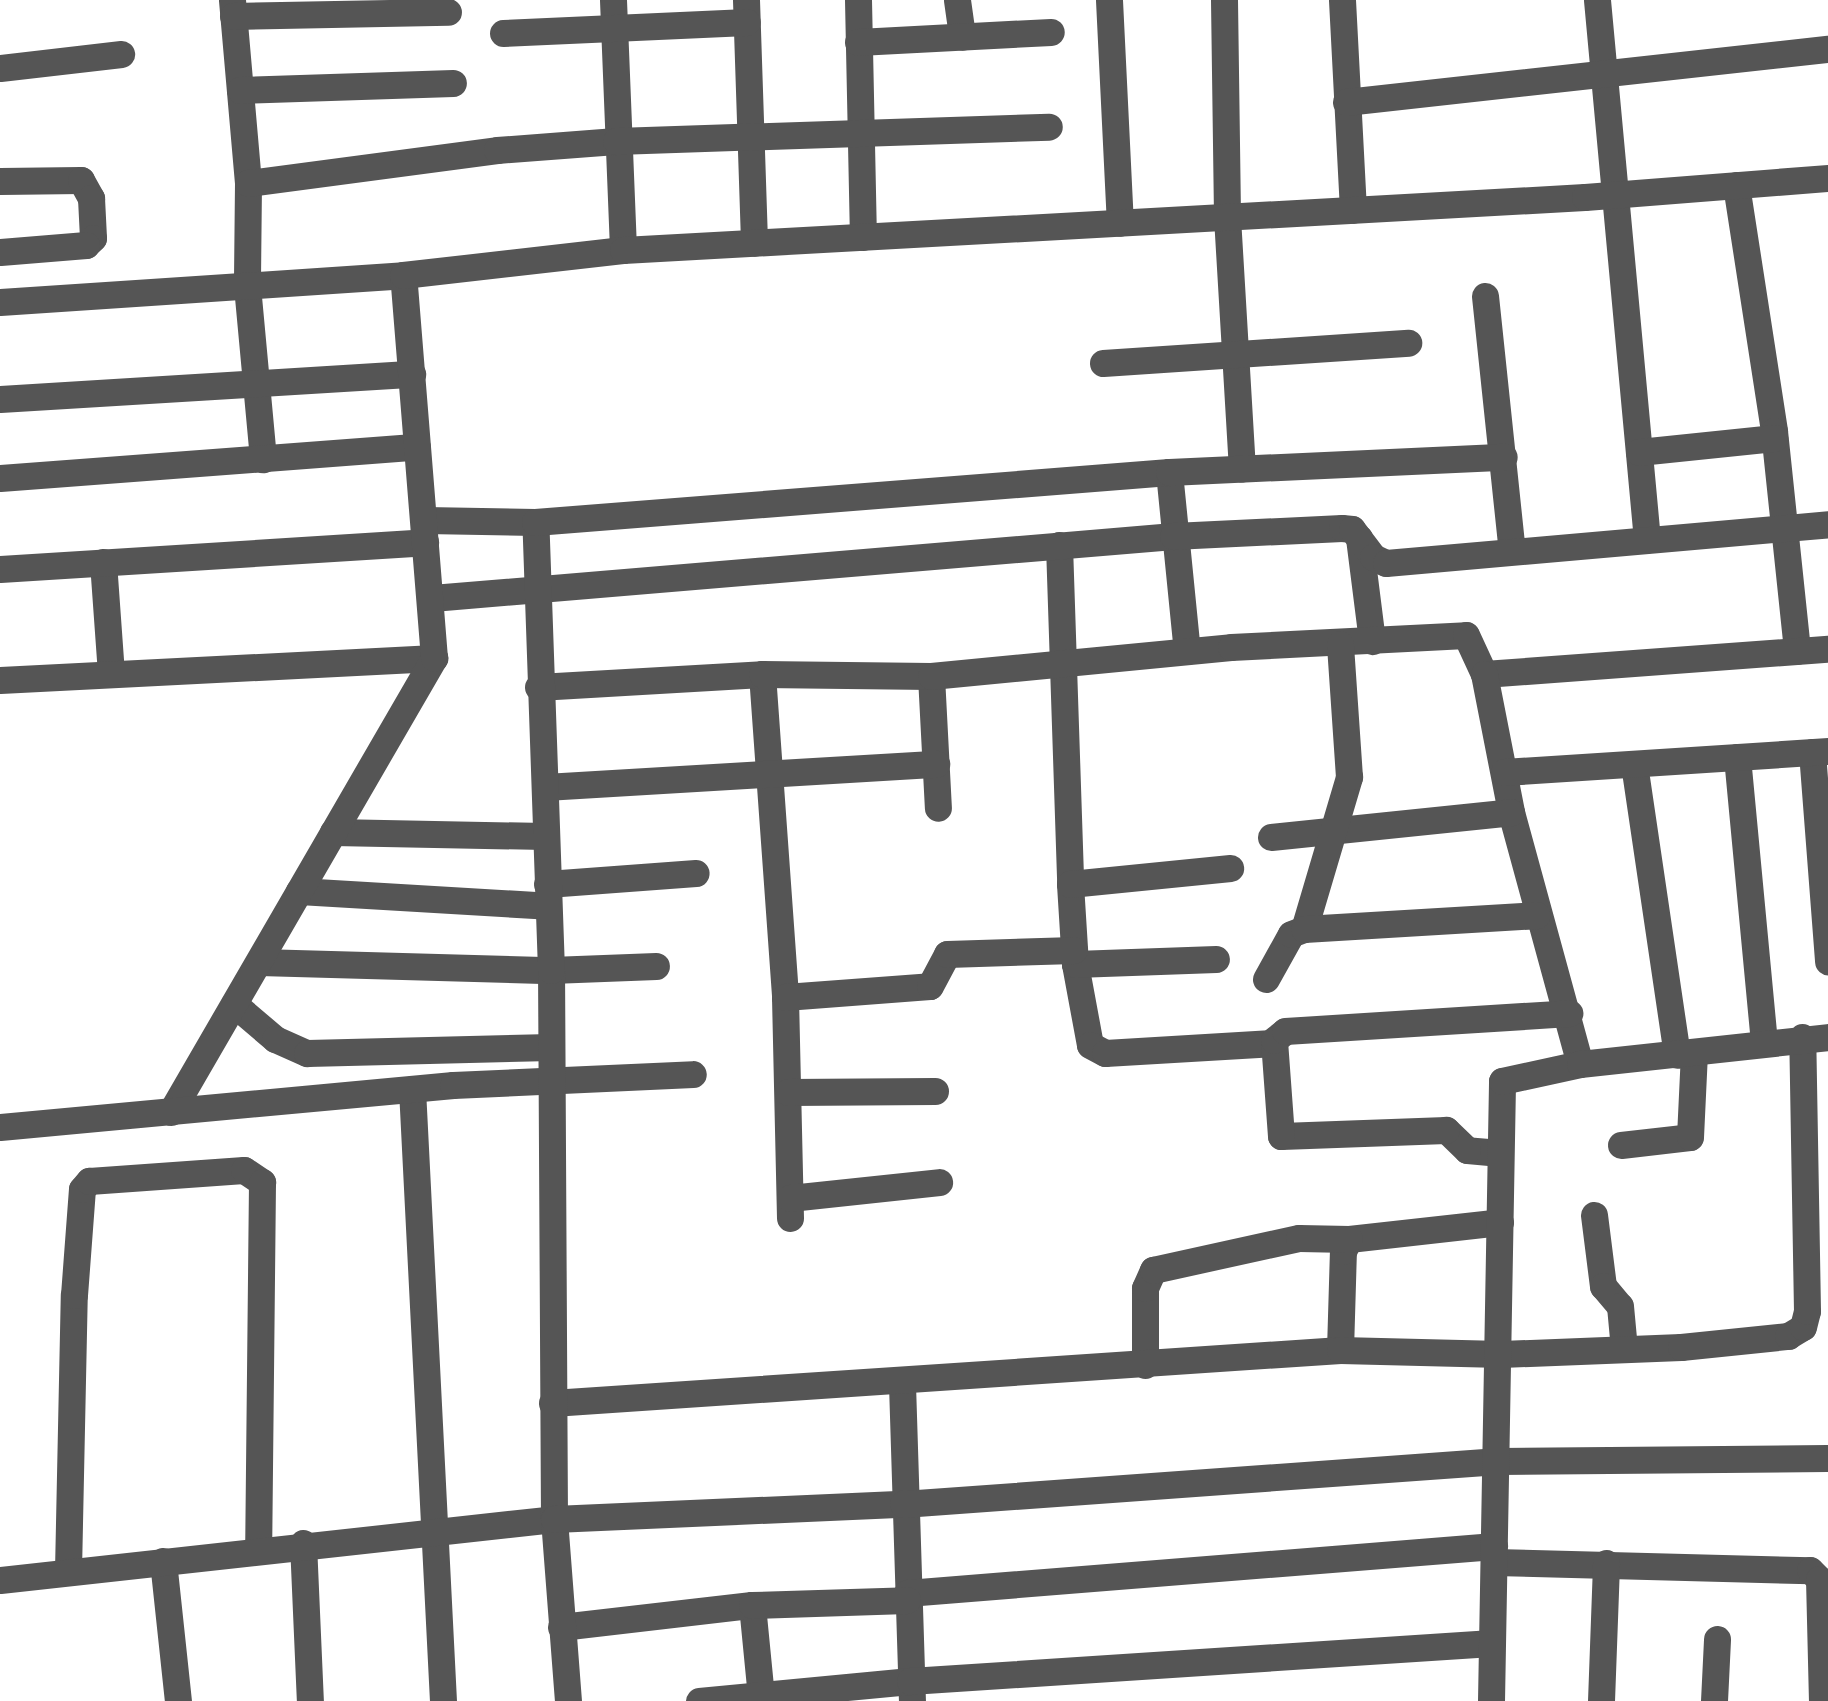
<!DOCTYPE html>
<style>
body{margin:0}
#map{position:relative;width:1828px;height:1701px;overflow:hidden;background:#fff;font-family:Quicksand,sans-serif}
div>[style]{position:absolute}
.minor>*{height:27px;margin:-13.5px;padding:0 13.5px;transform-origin:13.5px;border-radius:13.5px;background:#555}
span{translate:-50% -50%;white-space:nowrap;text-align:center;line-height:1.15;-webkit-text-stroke:12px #fff;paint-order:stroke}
</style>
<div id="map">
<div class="minor">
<div style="left:232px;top:0;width:184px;rotate:85deg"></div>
<div style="left:248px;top:183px;width:103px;rotate:90.6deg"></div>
<div style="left:247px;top:286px;width:174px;rotate:84.7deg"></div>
<div style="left:613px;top:0;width:250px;rotate:87.7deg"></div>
<div style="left:746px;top:0;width:243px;rotate:88.1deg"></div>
<div style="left:858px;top:0;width:237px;rotate:88.8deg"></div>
<div style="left:957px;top:0;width:37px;rotate:82deg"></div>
<div style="left:1109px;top:0;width:223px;rotate:87.2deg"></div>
<div style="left:1224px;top:0;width:217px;rotate:89.2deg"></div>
<div style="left:1227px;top:217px;width:252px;rotate:86.6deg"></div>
<div style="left:1342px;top:0;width:210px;rotate:87deg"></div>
<div style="left:1597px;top:0;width:542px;rotate:84.71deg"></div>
<div style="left:233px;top:16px;width:215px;rotate:-1.1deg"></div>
<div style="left:503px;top:33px;width:244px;rotate:-2.6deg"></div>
<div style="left:858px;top:42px;width:193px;rotate:-3deg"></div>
<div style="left:0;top:68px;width:122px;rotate:-6.6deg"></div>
<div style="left:240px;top:90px;width:213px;rotate:-1.9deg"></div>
<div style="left:1346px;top:102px;width:485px;rotate:-6.3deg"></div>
<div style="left:0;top:181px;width:81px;rotate:-0.7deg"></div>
<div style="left:81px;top:180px;width:21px;rotate:61deg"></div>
<div style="left:91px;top:198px;width:40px;rotate:87.1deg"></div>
<div style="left:93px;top:238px;width:10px;rotate:135deg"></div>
<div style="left:86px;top:245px;width:86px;rotate:175.3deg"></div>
<div style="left:248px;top:183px;width:251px;rotate:-7.5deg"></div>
<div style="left:497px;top:150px;width:119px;rotate:-4.3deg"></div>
<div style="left:616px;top:141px;width:433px;rotate:-1.9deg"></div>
<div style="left:1736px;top:185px;width:249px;rotate:81.2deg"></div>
<div style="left:1774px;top:431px;width:221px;rotate:84deg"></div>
<div style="left:1485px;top:296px;width:256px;rotate:84deg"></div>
<div style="left:0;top:302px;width:404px;rotate:-3.8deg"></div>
<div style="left:1103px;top:363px;width:306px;rotate:-3.8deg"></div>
<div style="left:0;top:399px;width:413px;rotate:-3.5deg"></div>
<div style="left:1639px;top:452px;width:136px;rotate:-5.9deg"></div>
<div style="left:1169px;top:472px;width:180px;rotate:84.3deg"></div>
<div style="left:0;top:478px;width:418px;rotate:-4.3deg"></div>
<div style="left:425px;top:520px;width:110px;rotate:1deg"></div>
<div style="left:1359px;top:538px;width:104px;rotate:82.8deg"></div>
<div style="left:1059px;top:545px;width:339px;rotate:88.1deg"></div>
<div style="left:1070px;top:884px;width:80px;rotate:86.4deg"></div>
<div style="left:1075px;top:964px;width:82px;rotate:79.5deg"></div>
<div style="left:1090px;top:1045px;width:17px;rotate:28deg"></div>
<div style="left:1105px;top:1053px;width:168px;rotate:-3.4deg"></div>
<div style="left:103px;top:562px;width:111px;rotate:85.9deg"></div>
<div style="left:0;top:569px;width:426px;rotate:-3.6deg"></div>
<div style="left:432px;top:598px;width:744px;rotate:-4.78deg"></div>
<div style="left:1173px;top:536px;width:169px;rotate:-2.7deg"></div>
<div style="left:1342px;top:528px;width:10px;rotate:6deg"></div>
<div style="left:1352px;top:529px;width:35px;rotate:53deg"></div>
<div style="left:1373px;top:557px;width:14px;rotate:25deg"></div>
<div style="left:1386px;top:563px;width:444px;rotate:-5deg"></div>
<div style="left:762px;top:674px;width:324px;rotate:85.9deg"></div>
<div style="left:785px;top:997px;width:221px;rotate:88.7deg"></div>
<div style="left:1484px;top:674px;width:345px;rotate:-4.2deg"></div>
<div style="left:931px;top:676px;width:132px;rotate:87deg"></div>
<div style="left:0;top:680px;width:435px;rotate:-2.9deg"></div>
<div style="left:538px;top:687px;width:224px;rotate:-3.3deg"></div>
<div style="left:762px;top:674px;width:169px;rotate:0.7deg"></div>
<div style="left:931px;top:676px;width:301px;rotate:-5.5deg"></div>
<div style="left:1231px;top:647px;width:235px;rotate:-2.9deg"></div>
<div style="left:1466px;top:635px;width:43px;rotate:65.2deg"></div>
<div style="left:1484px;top:674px;width:141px;rotate:78.9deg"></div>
<div style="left:1511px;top:812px;width:261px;rotate:74.7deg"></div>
<div style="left:1812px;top:752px;width:210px;rotate:85.6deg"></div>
<div style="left:1737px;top:757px;width:284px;rotate:84.6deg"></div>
<div style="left:1634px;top:764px;width:294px;rotate:81.6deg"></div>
<div style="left:1504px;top:772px;width:325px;rotate:-3.7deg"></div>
<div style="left:545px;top:787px;width:392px;rotate:-3.4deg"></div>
<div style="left:333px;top:832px;width:212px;rotate:1.1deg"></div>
<div style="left:1271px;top:837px;width:241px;rotate:-5.9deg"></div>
<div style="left:547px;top:884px;width:149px;rotate:-4.2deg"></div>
<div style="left:1070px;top:884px;width:161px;rotate:-5.7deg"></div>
<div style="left:299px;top:891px;width:249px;rotate:3.4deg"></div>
<div style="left:1304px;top:929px;width:159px;rotate:-73.5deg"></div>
<div style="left:1349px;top:777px;width:133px;rotate:-93.9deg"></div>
<div style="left:259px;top:962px;width:292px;rotate:1.6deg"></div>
<div style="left:551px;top:970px;width:105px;rotate:-2.2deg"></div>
<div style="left:1075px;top:964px;width:141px;rotate:-2deg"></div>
<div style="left:1266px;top:979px;width:51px;rotate:-60.9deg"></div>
<div style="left:1291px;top:934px;width:14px;rotate:-21deg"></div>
<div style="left:1304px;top:929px;width:233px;rotate:-3.4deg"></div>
<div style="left:785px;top:997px;width:145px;rotate:-4.3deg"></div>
<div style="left:930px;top:986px;width:36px;rotate:-62deg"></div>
<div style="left:947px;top:954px;width:127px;rotate:-1.8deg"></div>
<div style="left:234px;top:1004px;width:54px;rotate:40.5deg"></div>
<div style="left:275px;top:1039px;width:35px;rotate:24deg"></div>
<div style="left:307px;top:1053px;width:244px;rotate:-1.4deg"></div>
<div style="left:412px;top:1089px;width:613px;rotate:87.1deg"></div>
<div style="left:788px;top:1092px;width:147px;rotate:-0.4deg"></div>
<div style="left:171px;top:1112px;width:525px;rotate:-59.92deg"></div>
<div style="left:434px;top:658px;width:384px;rotate:-94.6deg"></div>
<div style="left:403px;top:275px;width:221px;rotate:-6.5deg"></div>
<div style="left:623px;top:250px;width:963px;rotate:-3.15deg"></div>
<div style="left:1585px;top:197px;width:244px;rotate:-4.5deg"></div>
<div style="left:0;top:1127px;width:455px;rotate:-5.3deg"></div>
<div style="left:453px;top:1085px;width:240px;rotate:-2.6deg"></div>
<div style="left:1621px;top:1145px;width:69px;rotate:-6.6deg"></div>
<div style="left:1690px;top:1137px;width:84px;rotate:-87.3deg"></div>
<div style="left:1500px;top:1153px;width:33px;rotate:-175deg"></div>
<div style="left:1467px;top:1150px;width:29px;rotate:-136deg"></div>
<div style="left:1446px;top:1130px;width:165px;rotate:177.9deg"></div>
<div style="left:1281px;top:1136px;width:96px;rotate:-94.2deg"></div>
<div style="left:1274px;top:1040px;width:14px;rotate:-39deg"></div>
<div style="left:1285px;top:1031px;width:285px;rotate:-3.6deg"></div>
<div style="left:790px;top:1198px;width:150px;rotate:-6.1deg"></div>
<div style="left:1594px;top:1215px;width:72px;rotate:82.8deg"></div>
<div style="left:1603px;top:1286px;width:26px;rotate:50deg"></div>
<div style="left:1620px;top:1306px;width:43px;rotate:84.7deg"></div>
<div style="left:1340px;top:1350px;width:99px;rotate:-88.3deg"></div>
<div style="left:1343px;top:1251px;width:13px;rotate:-63deg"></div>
<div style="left:1349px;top:1239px;width:152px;rotate:-6.4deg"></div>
<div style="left:1145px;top:1365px;width:77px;rotate:-90deg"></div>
<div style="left:1145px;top:1288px;width:20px;rotate:-66deg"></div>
<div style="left:1153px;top:1270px;width:149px;rotate:-12.4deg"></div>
<div style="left:1299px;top:1238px;width:50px;rotate:1.1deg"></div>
<div style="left:902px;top:1384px;width:317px;rotate:88.2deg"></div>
<div style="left:552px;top:1403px;width:790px;rotate:-3.85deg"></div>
<div style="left:1340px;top:1350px;width:161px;rotate:1.4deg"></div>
<div style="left:1501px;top:1354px;width:180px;rotate:-2.2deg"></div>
<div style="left:1681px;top:1347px;width:108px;rotate:-5.9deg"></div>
<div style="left:1788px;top:1336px;width:17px;rotate:-31deg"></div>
<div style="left:1803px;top:1327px;width:16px;rotate:-76deg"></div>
<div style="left:1807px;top:1311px;width:274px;rotate:-91deg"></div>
<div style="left:303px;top:1543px;width:158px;rotate:87.5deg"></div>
<div style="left:163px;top:1561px;width:141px;rotate:83.9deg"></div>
<div style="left:1494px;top:1562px;width:316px;rotate:1.5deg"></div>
<div style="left:1810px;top:1570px;width:13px;rotate:45deg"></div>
<div style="left:1819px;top:1579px;width:122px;rotate:88.6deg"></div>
<div style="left:68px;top:1571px;width:276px;rotate:-88.8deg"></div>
<div style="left:74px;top:1295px;width:106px;rotate:-85.7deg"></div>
<div style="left:82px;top:1189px;width:11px;rotate:-49deg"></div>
<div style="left:89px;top:1181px;width:155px;rotate:-4.1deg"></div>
<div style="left:244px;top:1170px;width:22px;rotate:34deg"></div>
<div style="left:262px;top:1182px;width:366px;rotate:90.6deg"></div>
<div style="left:0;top:1580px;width:557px;rotate:-6.28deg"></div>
<div style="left:554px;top:1519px;width:549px;rotate:-90.31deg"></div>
<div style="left:551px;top:970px;width:448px;rotate:-92deg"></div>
<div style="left:535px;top:522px;width:636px;rotate:-4.51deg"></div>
<div style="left:1169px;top:472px;width:335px;rotate:-2.6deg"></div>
<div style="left:907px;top:1593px;width:589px;rotate:-4.58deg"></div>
<div style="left:752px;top:1605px;width:91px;rotate:84.4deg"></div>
<div style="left:561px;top:1627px;width:192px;rotate:-6.6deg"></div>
<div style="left:752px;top:1605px;width:155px;rotate:-1.8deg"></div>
<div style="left:568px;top:1701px;width:183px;rotate:-94.4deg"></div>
<div style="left:554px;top:1519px;width:349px;rotate:-2.5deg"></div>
<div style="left:903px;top:1504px;width:597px;rotate:-4.13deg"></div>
<div style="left:1498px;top:1461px;width:330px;rotate:-0.5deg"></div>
<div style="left:699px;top:1701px;width:212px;rotate:-5.4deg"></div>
<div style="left:910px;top:1681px;width:583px;rotate:-3.74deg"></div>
<div style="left:1491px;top:1701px;width:620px;rotate:-88.98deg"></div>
<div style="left:1502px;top:1081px;width:80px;rotate:-12.3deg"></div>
<div style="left:1580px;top:1064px;width:249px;rotate:-6.2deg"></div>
<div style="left:1601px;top:1701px;width:138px;rotate:-87.9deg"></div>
<div style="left:1714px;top:1701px;width:62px;rotate:-87.2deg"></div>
</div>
</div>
